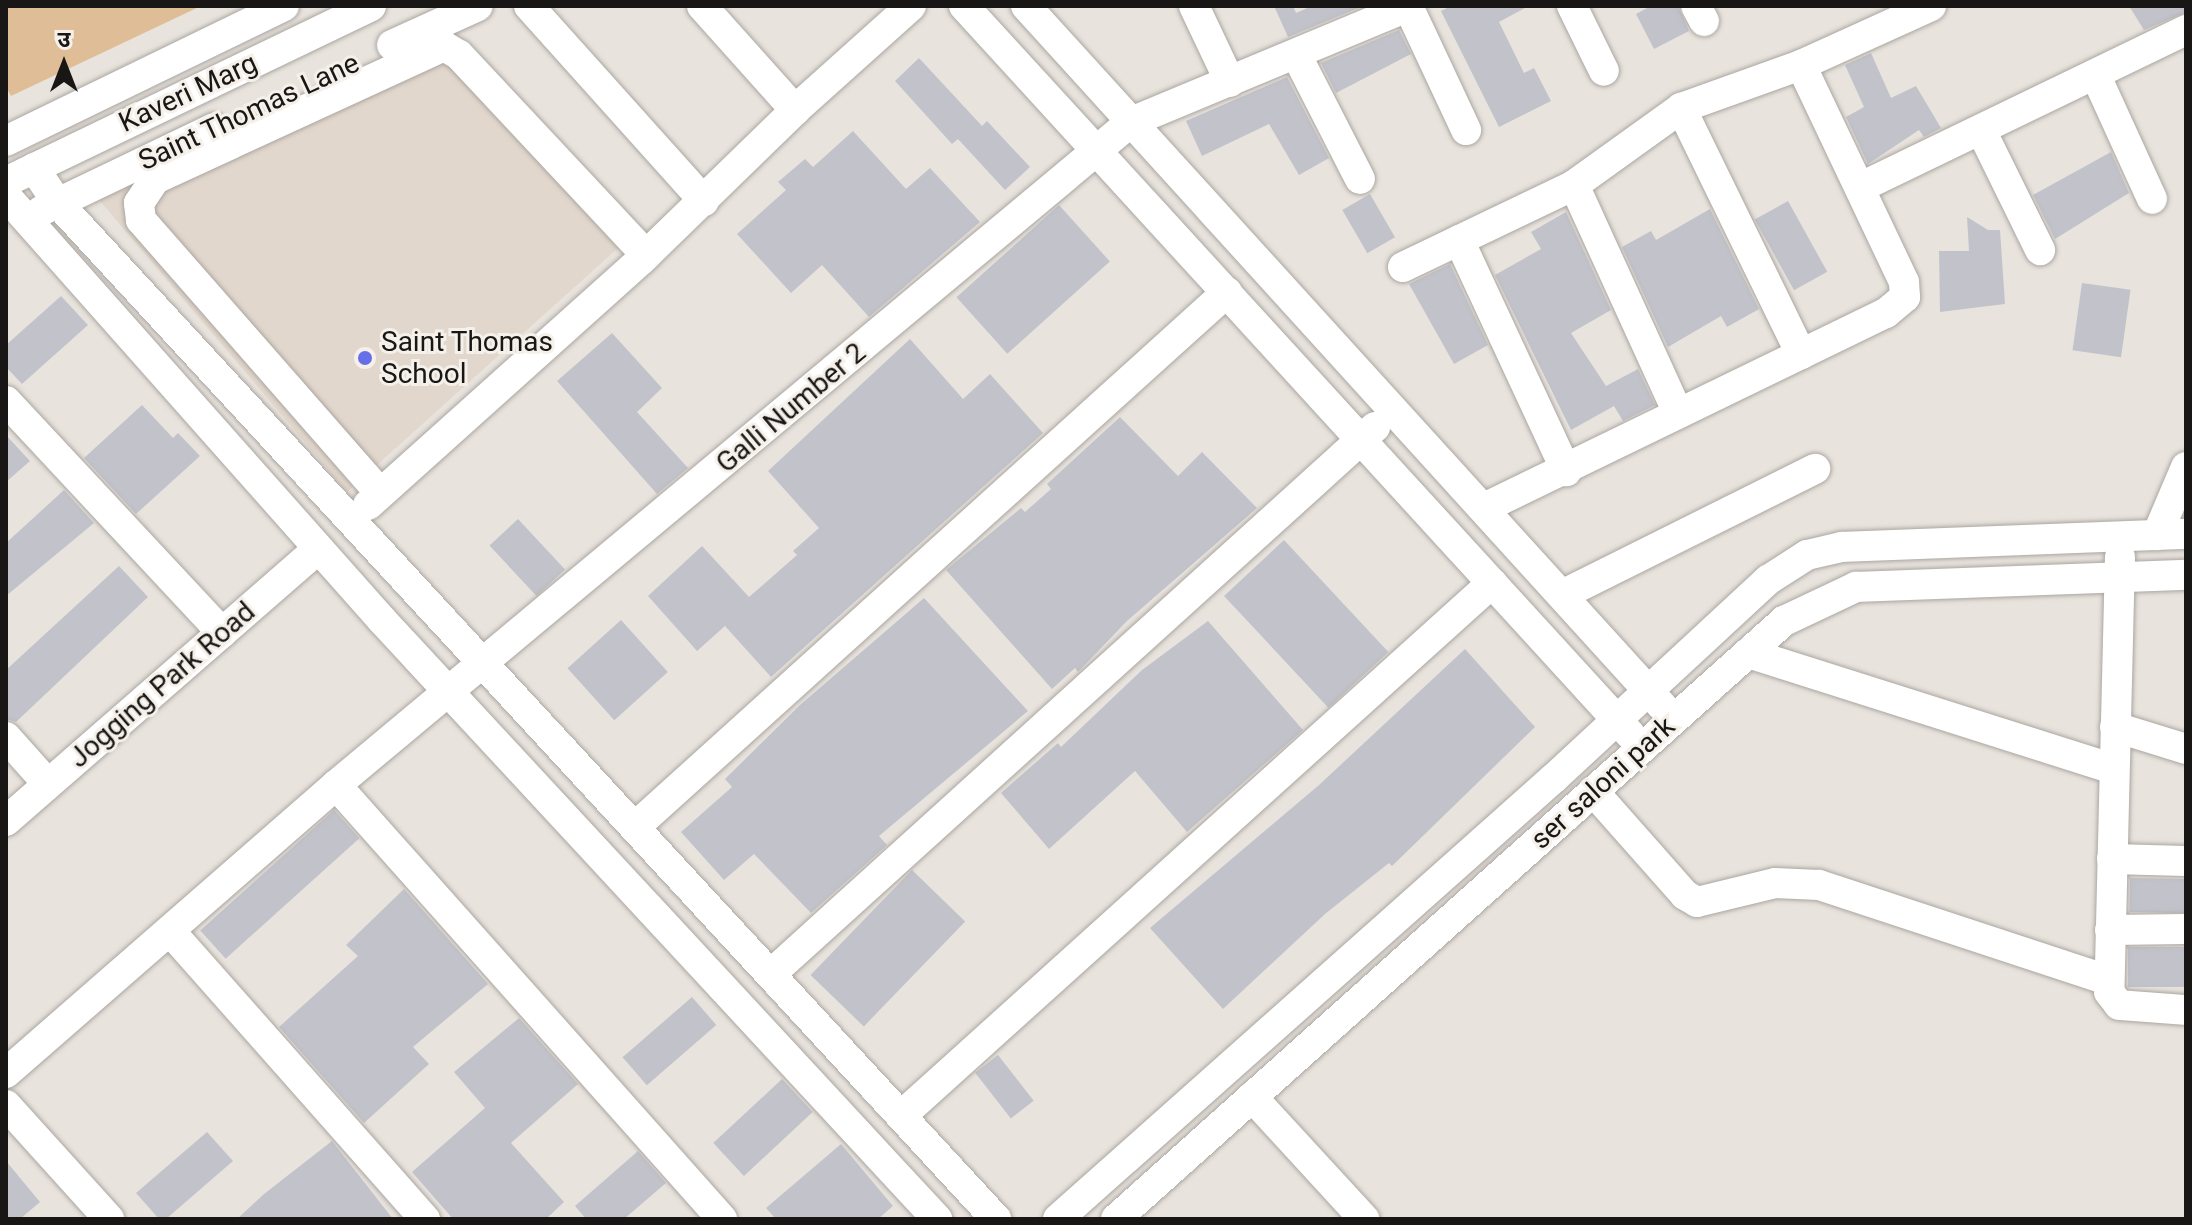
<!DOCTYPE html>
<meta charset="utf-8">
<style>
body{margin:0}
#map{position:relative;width:2192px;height:1225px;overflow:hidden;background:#e8e3dd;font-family:Roboto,"Noto Sans Devanagari",sans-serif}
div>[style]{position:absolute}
.built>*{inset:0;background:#e2d7cc}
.green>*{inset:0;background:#dfbd97}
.building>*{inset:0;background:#c2c3ca;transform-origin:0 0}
.roads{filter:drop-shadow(0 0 2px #aba6a1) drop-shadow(0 0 2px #aba6a1)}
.minor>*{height:30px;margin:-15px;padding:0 15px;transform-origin:15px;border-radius:15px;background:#fff}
.dots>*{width:22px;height:22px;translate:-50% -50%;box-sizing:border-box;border:4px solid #f5f0ea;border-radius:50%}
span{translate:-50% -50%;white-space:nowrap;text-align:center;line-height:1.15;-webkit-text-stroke:6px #f5f0ea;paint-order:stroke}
.street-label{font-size:28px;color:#191715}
.poi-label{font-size:28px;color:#191715}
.left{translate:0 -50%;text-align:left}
.frame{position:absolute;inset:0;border:8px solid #191715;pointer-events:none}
.north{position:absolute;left:24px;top:24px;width:80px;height:80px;-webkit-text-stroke:6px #f5f0ea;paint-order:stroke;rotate:0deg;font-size:22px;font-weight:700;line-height:32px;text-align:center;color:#191715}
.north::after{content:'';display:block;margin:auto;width:28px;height:36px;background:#191715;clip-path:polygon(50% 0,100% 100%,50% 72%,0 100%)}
</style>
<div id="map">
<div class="built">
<div style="clip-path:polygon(441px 32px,637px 231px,347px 492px,95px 195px)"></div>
</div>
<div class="green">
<div style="clip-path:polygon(6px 6px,201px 6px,11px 96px,6px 87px)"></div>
</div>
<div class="building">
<div style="clip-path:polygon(1274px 6px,1293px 6px,1296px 13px,1312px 6px,1363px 6px,1288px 37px)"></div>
<div style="clip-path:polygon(1451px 6px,1529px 6px,1499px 22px,1524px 73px,1534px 68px,1551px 101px,1499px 127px,1441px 11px)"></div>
<div style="clip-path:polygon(1651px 6px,1678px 6px,1689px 31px,1654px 49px,1636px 14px)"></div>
<div style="clip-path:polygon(2129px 6px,2186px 6px,2186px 12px,2144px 30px)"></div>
<div style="clip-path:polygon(1399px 30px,1411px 54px,1336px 93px,1321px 63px)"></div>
<div style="clip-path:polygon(1871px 53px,1891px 98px,1916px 86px,1941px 128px,1924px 137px,1919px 130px,1868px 164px,1846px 117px,1864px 107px,1845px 65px)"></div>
<div style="clip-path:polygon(919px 58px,982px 126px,987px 121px,1030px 167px,1005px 190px,958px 139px,952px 144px,895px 81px)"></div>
<div style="clip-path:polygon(1287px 77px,1329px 158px,1299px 175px,1269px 124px,1202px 156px,1186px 121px)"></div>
<div style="clip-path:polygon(853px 131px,906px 189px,930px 168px,980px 222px,869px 317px,822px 265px,791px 293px,737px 234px,786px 190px,778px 182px,805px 159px,813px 167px)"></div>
<div style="clip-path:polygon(2111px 152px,2129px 193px,2055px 239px,2033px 195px)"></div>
<div style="left:1370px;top:194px;width:50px;height:32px;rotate:60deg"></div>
<div style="left:1788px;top:201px;width:81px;height:38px;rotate:61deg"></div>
<div style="left:1059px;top:205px;width:76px;height:138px;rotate:48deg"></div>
<div style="clip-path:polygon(1710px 209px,1759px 309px,1727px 327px,1721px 316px,1668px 347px,1622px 247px,1651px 231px,1656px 240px)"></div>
<div style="clip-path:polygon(1566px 212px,1611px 310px,1571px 333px,1606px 386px,1638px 369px,1655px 405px,1623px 421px,1614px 406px,1571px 430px,1495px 275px,1541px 249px,1531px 232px)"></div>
<div style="clip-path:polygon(1967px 217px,1988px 230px,2000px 230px,2005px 304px,1940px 312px,1939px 251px,1969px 251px)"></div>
<div style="clip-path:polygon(1450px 264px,1488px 345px,1454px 364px,1409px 284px)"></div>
<div style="left:2082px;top:283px;width:49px;height:68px;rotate:8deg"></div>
<div style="clip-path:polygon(61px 296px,88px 325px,22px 384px,6px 367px,6px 345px)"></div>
<div style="clip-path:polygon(612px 333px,662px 388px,637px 412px,688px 468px,657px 494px,557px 381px)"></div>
<div style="clip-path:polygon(910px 339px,963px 399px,990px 374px,1043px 433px,771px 677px,725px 626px,697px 651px,648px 596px,702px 546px,749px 597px,797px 555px,793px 551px,819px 528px,768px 471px)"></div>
<div style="clip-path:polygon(142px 405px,173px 438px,178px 433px,200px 456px,136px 514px,84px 458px)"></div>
<div style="clip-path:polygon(1120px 417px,1178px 476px,1202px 452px,1257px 508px,1127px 621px,1078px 672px,1075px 668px,1052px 689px,946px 570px,1021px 508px,1025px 512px,1051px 489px,1047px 484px)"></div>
<div style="clip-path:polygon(6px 435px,30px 461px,6px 482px)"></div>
<div style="clip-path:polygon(64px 490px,94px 523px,6px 596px,6px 543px)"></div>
<div style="left:518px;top:519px;width:69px;height:39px;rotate:47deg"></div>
<div style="left:1284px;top:540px;width:153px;height:82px;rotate:47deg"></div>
<div style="clip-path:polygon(119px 566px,148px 597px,16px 722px,6px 719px,6px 670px)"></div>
<div style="clip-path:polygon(924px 598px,1028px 711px,879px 836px,887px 845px,811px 913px,754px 854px,724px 880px,681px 832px,732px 787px,725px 779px,800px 705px)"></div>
<div style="left:621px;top:620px;width:70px;height:72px;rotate:48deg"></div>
<div style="clip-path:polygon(1208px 621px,1303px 730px,1187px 832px,1135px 771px,1049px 849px,1001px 793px,1058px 743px,1061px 747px,1142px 670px)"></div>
<div style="clip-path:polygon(1465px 649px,1535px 727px,1392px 866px,1389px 863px,1325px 914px,1223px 1009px,1150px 928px,1319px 785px)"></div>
<div style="left:334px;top:810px;width:38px;height:180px;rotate:48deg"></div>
<div style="left:912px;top:870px;width:74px;height:146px;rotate:44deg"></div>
<div style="left:2130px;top:878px;width:56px;height:34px;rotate:1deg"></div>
<div style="clip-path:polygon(404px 889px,488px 984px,413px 1047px,429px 1064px,364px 1123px,279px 1027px,358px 956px,346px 945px)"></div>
<div style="left:2186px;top:947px;width:40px;height:58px;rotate:90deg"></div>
<div style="left:692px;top:997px;width:37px;height:92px;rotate:49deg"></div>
<div style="clip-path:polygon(519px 1018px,578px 1084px,511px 1143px,564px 1202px,546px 1219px,453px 1219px,412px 1172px,485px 1108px,454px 1072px)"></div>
<div style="left:998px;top:1055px;width:58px;height:29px;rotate:52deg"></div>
<div style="left:782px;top:1079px;width:45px;height:94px;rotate:47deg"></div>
<div style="clip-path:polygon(207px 1132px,233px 1161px,166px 1219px,159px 1219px,136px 1193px)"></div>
<div style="clip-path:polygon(332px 1141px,393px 1219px,237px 1219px,264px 1194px)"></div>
<div style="clip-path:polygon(841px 1144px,893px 1206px,878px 1219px,776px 1219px,766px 1208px)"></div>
<div style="clip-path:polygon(638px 1151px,666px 1183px,624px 1219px,586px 1219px,575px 1206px)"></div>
<div style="clip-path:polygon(6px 1161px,40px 1202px,20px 1219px,6px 1219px)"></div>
</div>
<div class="roads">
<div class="minor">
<div style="left:529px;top:6px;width:262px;rotate:48.1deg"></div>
<div style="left:702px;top:6px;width:140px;rotate:48.2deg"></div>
<div style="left:964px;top:6px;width:987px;rotate:47.55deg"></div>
<div style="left:1026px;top:6px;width:946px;rotate:47.74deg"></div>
<div style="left:1194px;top:6px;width:84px;rotate:64.7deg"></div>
<div style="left:1408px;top:6px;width:137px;rotate:64.9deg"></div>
<div style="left:1572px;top:6px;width:72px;rotate:63.8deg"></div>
<div style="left:1696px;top:6px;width:17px;rotate:62deg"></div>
<div style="left:392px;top:45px;width:94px;rotate:-24.4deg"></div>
<div style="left:1297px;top:56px;width:138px;rotate:62.9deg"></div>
<div style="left:2096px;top:76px;width:135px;rotate:65.5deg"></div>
<div style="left:1681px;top:108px;width:274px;rotate:64deg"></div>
<div style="left:1981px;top:130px;width:134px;rotate:63.8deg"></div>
<div style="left:6px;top:141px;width:309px;rotate:-25.9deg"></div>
<div style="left:34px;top:168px;width:40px;rotate:56deg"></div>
<div style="left:56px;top:201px;width:1386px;rotate:47.28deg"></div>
<div style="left:16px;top:177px;width:394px;rotate:-25.7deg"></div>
<div style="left:1574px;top:185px;width:251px;rotate:65.5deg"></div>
<div style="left:1861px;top:187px;width:361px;rotate:-25.8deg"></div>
<div style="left:6px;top:196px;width:567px;rotate:48.43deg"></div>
<div style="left:382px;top:620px;width:817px;rotate:47.18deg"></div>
<div style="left:41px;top:211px;width:192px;rotate:-25.6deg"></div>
<div style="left:1459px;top:240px;width:255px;rotate:65.1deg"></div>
<div style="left:1403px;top:267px;width:190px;rotate:-25.6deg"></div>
<div style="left:1574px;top:185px;width:132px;rotate:-35.7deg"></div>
<div style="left:1681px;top:108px;width:127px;rotate:-19.7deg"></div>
<div style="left:1801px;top:65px;width:143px;rotate:-24.4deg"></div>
<div style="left:6px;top:401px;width:317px;rotate:47deg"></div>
<div style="left:380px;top:493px;width:363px;rotate:-131.2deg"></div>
<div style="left:141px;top:220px;width:17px;rotate:-97deg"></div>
<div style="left:139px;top:203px;width:29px;rotate:-56deg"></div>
<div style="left:155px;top:179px;width:318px;rotate:-24.7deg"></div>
<div style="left:444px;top:46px;width:17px;rotate:31deg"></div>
<div style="left:459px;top:55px;width:274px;rotate:46.9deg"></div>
<div style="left:368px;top:505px;width:367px;rotate:-41.9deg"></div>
<div style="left:641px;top:260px;width:215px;rotate:-44.2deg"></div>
<div style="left:795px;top:110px;width:156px;rotate:-41.9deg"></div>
<div style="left:1484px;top:508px;width:447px;rotate:-25.9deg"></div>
<div style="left:1886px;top:313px;width:25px;rotate:-40deg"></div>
<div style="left:1905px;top:297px;width:15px;rotate:-94deg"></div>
<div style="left:1904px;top:282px;width:240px;rotate:-115.4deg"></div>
<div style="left:2157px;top:535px;width:74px;rotate:-66.9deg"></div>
<div style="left:2120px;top:557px;width:435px;rotate:91.4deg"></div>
<div style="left:2109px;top:992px;width:16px;rotate:52deg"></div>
<div style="left:2119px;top:1005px;width:67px;rotate:4.3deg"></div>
<div style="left:1562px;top:595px;width:283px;rotate:-26.5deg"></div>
<div style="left:1748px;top:653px;width:384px;rotate:17.6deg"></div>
<div style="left:2115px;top:727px;width:74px;rotate:17.2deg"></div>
<div style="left:6px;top:737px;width:63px;rotate:48.2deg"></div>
<div style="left:336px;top:785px;width:581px;rotate:48.35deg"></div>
<div style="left:1593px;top:791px;width:139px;rotate:48.5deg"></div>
<div style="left:1685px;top:895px;width:14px;rotate:30deg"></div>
<div style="left:1697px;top:902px;width:80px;rotate:-13.7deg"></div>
<div style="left:1775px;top:883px;width:44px;rotate:2.6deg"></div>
<div style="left:1819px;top:885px;width:304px;rotate:18.2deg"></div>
<div style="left:6px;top:821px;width:414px;rotate:-41.1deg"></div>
<div style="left:635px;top:827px;width:798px;rotate:-42.1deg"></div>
<div style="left:2112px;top:859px;width:74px;rotate:1.5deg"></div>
<div style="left:2110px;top:930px;width:76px;rotate:-0.8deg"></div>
<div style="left:170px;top:931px;width:385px;rotate:48.5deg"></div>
<div style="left:771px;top:974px;width:815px;rotate:-42.16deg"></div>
<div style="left:6px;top:1073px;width:438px;rotate:-41.1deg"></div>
<div style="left:336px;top:785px;width:1035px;rotate:-39.83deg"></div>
<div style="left:1131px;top:122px;width:302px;rotate:-22.6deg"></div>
<div style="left:1252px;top:1097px;width:166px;rotate:47.4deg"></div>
<div style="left:6px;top:1105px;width:154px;rotate:47.9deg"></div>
<div style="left:901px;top:1116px;width:796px;rotate:-42.05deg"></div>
<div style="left:1058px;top:1219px;width:664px;rotate:-41.64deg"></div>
<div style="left:1554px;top:778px;width:292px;rotate:-42.8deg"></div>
<div style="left:1768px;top:580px;width:46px;rotate:-32.7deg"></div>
<div style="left:1807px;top:555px;width:36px;rotate:-13deg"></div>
<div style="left:1842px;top:547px;width:344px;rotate:-2.2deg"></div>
<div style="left:1116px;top:1219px;width:897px;rotate:-41.84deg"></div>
<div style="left:1784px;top:621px;width:80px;rotate:-25.3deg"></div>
<div style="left:1856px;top:587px;width:330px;rotate:-2.1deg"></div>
</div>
</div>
<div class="dots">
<div style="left:365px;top:358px;background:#666fe8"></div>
</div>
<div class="street-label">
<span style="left:188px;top:93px;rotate:-25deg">Kaveri Marg</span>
<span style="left:249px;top:112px;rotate:-25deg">Saint Thomas Lane</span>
<span style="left:791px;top:408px;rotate:-40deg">Galli Number 2</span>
<span style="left:162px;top:685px;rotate:-41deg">Jogging Park Road</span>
<span style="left:1603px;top:783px;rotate:-42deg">ser saloni park</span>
</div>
<div class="poi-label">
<span class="left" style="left:381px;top:358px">Saint Thomas<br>School</span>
</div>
<div class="frame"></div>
<div class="north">उ</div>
</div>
